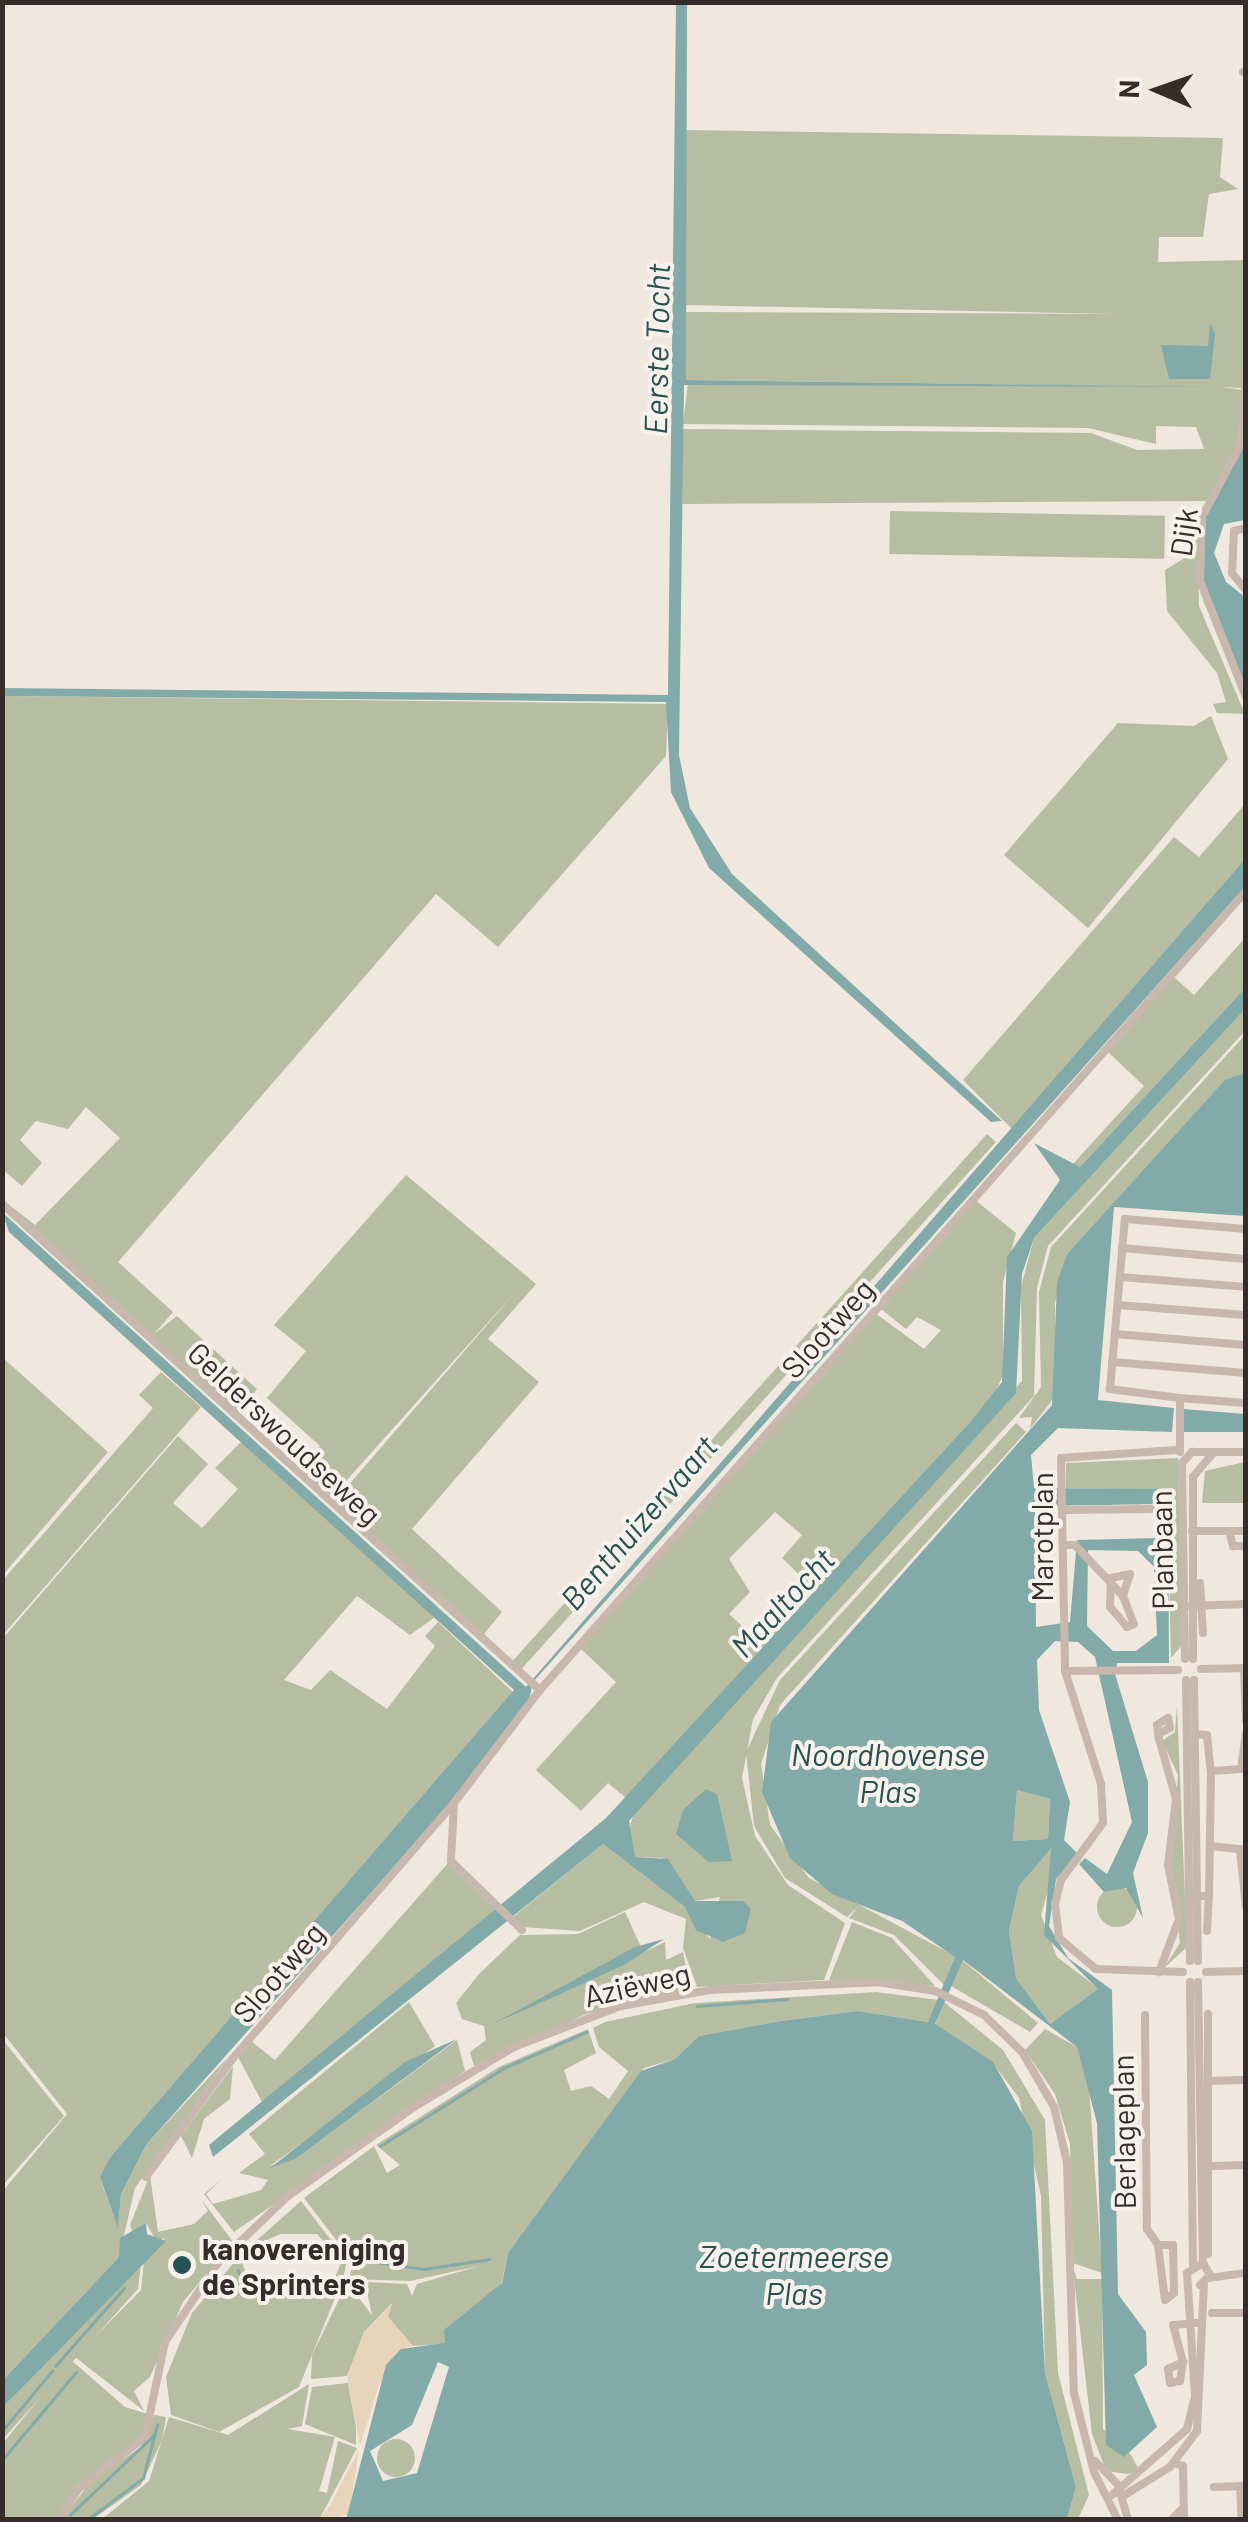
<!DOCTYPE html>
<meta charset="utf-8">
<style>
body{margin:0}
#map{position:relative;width:1248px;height:2522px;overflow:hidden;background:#f0e7df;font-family:Barlow,sans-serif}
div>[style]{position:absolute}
.green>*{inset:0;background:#b6bda1;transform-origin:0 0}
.round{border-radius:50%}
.sand>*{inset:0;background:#e7d4ba}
.water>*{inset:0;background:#82aaa8}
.stream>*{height:2.5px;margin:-1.25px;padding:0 1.25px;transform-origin:1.25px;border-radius:1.25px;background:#82aaa8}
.minor>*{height:8px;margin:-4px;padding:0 4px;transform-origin:4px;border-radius:4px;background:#c7b7ac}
.dots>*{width:28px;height:28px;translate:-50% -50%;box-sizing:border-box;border:5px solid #f8f1eb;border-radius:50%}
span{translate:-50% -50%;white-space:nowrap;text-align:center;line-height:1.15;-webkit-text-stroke:8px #f8f1eb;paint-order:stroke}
.street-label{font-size:30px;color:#362d2a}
.poi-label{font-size:30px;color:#362d2a;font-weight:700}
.left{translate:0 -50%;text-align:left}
.water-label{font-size:32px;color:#255252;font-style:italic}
.frame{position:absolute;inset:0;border:5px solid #362d2a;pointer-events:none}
.north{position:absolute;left:1108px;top:40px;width:100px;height:100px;-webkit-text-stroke:8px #f8f1eb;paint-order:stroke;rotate:272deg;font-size:28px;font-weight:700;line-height:40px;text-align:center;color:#362d2a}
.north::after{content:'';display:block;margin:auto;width:35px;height:45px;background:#362d2a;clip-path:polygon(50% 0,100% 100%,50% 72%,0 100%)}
</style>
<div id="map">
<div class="green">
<div style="clip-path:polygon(686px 130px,1223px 138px,1220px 177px,1238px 189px,1209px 194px,1203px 237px,1159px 237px,1158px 262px,1245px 260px,1243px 388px,1221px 387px,1243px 390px,1238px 449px,1206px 501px,682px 504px,683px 429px,1091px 433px,1137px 450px,1204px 449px,1196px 427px,1156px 426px,1156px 444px,1088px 428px,683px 424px,688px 383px,1203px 387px,686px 380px,685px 312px,1118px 314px,684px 305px)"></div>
<div style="left:890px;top:511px;width:275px;height:43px;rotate:1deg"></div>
<div style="clip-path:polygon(1197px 537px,1199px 606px,1245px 714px,1217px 713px,1213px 704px,1226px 702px,1217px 673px,1167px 611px,1165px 570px,1191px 554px)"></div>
<div style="clip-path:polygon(2px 696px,668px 704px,666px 756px,498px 947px,436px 894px,118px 1262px,173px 1312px,154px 1334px,177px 1316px,235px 1369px,257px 1389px,239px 1412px,299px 1467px,320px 1446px,267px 1398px,306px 1351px,274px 1325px,406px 1175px,536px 1284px,488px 1339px,539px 1382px,412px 1529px,502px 1612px,484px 1634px,502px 1652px,333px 1503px,518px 1289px,329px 1500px,3px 1200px,35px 1225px,120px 1138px,86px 1107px,68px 1129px,36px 1121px,20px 1140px,42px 1163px,22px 1186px,3px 1170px)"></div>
<div style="clip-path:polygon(1211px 716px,1228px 759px,1088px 928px,1004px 855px,1118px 723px,1194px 726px)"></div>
<div style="clip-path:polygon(1245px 804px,1245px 859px,1012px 1129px,963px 1080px,1174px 837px,1199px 857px)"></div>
<div style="clip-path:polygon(1245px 938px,1245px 988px,1080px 1167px,1072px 1165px,1144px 1086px,1108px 1052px,1174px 977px,1194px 995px)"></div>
<div style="clip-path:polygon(1245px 1009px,1245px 1031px,1048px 1246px,1037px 1288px,1034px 1396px,777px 1678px,753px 1719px,742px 1778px,755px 1836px,788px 1885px,845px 1923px,824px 1980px,697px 1987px,683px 1948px,686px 1919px,644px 1902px,580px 1931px,521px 1927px,512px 1918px,603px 1844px,685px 1907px,710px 1939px,720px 1897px,695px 1901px,662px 1858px,635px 1857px,627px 1834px,635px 1811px,1022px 1381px,1021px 1287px,1034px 1238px)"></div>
<div style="clip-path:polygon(1245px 1035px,1245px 1073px,1225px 1081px,1067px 1254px,1055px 1303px,1056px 1395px,1030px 1429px,1032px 1417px,1019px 1418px,1041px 1387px,1039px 1292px,1051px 1247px)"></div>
<div style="left:987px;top:1134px;width:12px;height:709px;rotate:42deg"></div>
<div style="clip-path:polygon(975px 1200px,1016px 1233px,1003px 1282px,1003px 1375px,993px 1397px,816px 1591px,782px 1558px,802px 1535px,775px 1512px,729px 1559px,750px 1592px,729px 1614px,749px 1632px,773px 1607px,789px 1621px,626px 1798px,608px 1783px,581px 1811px,536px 1770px,616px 1682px,580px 1648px,875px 1313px,924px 1349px,941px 1330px,917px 1317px,906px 1329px,881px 1309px)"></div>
<div style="clip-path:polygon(2px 1357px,108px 1452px,3px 1575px,3px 1518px)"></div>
<div style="clip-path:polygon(161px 1372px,201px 1407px,3px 1635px,3px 1580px,153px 1408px,139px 1395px)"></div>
<div style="clip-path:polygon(1016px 1423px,1026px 1432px,780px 1705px,761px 1764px,770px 1825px,809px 1878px,955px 1956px,944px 1985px,894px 1935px,849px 1918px,857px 1908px,847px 1917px,785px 1878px,754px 1826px,746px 1752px,780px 1680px)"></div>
<div style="clip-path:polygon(178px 1436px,208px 1464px,173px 1503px,202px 1528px,238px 1489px,215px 1468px,241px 1442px,435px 1617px,410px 1635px,357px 1596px,284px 1680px,311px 1690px,330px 1670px,387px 1709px,435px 1646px,425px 1636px,438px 1622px,514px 1693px,111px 2156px,101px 2181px,118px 2227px,121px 2194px,146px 2145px,229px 2056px,135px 2188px,119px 2257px,3px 2380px,3px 2191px,67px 2114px,3px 2033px,3px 1638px)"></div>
<div style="clip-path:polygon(1178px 1458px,1182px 1645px,1171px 1658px,1167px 1490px,1066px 1488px,1066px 1463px)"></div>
<div style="clip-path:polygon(1245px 1462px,1245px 1503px,1202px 1503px,1205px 1471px)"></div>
<div style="clip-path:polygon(1177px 1706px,1187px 1947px,1164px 1968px,1180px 1943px,1171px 1860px,1178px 1775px,1162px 1741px,1175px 1732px)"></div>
<div style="clip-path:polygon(1017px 1790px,1050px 1799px,1048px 1839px,1013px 1841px)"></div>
<div style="clip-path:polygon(1050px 1848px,1057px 1859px,1041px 1915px,1057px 1957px,1099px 1989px,1050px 2024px,1016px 1978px,1009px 1930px,1019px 1886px)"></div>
<div style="clip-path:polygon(449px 1862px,499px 1908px,262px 2102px,238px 2057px,251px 2041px,275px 2060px)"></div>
<div class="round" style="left:1097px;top:1887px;width:40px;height:40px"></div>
<div style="clip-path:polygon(625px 1912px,641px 1947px,491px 2026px,665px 1942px,666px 1960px,683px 1952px,690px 1989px,586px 2014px,474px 2066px,470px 2052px,486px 2040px,484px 2026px,462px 2019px,456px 2003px,479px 1974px,520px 1935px,578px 1934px)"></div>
<div style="clip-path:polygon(852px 1922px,892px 1938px,935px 1986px,829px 1980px)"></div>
<div style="clip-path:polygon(962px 1960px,1038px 2023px,1030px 2032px,951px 1986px)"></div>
<div style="clip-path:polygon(876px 1992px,938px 2000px,928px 2022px,858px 2011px,781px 2021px,699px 2036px,675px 2059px,644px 2068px,508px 2253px,501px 2285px,445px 2344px,413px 2346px,388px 2317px,391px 2304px,364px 2332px,347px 2376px,311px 2379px,312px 2355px,347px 2283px,372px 2315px,365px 2282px,407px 2284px,412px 2296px,417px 2284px,479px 2266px,410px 2281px,349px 2279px,353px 2262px,304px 2198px,374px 2146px,387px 2173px,400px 2165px,376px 2145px,499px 2067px,588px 2029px,596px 2053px,564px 2070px,571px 2091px,591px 2086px,609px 2099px,628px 2071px,599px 2047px,593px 2028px,605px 2022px,695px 2003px)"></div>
<div style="clip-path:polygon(409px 2002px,435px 2046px,270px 2166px,297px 2158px,457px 2040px,465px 2071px,234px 2232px,204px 2194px,222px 2179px,206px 2194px,213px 2204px,261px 2190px,268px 2180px,239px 2173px,265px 2154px,249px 2134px)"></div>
<div style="clip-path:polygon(944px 2002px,1003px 2050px,1045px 2120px,1058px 2373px,1089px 2495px,1078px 2519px,1067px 2519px,1076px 2487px,1045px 2373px,1041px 2196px,1019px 2098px,993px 2063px,935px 2025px)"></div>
<div style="clip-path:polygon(1045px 2029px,1077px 2047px,1089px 2086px,1102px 2273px,1073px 2263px,1070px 2144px,1055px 2094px,1025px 2050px)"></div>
<div style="clip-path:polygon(3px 2040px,64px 2116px,3px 2185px)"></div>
<div style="clip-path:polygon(233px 2066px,230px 2099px,204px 2119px,192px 2158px,181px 2136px)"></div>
<div style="clip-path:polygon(150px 2175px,158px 2232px,194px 2224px,208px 2211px,201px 2199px,233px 2242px,183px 2302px,150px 2377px,134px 2391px,144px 2411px,75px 2357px,141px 2290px,144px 2261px,161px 2246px,165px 2238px,157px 2242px,146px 2223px,134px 2236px,130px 2225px)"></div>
<div style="clip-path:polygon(301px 2201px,347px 2261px,343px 2278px,335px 2278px,341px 2262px,317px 2234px,280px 2234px,246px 2250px)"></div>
<div style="clip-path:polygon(240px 2255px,252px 2293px,339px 2288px,299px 2387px,219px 2432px,171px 2415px,166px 2377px,192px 2313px)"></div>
<div style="clip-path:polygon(141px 2264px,138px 2289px,3px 2439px,3px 2407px)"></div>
<div style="clip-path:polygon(1073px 2269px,1077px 2279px,1102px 2279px,1103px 2429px,1131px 2455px,1139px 2470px,1128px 2474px,1106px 2471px,1092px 2434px)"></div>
<div style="clip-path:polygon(71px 2360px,125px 2407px,148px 2414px,143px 2434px,74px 2490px,56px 2519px,3px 2520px,3px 2443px)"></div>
<div style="clip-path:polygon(348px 2383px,356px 2427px,356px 2445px,305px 2424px,312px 2387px)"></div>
<div style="clip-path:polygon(309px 2384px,302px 2426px,287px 2429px,335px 2437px,319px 2491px,327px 2493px,338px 2441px,357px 2448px,320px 2518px,101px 2520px,149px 2481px,169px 2417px,228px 2435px)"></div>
<div style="clip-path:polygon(154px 2415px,166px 2417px,162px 2440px,141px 2485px,93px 2519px,62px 2520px,90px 2482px,141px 2447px)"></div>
<div class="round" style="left:377px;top:2439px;width:38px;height:38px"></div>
</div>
<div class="sand">
<div style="clip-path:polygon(393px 2302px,388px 2317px,413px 2346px,401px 2349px,379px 2385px,360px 2446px,347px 2376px,364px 2333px)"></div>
<div style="clip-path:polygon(359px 2449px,349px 2515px,318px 2520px,330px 2506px)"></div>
</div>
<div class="water">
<div style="clip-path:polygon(676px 3px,687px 3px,686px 380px,1217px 387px,684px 385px,679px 755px,690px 808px,732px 874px,1002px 1121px,991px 1122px,709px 868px,671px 792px,666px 702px,3px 696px,3px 688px,668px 695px)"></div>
<div style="clip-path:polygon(1210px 323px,1215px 334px,1210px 379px,1169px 379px,1161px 345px,1208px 346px)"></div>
<div style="clip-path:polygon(1245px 441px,1245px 520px,1224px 524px,1214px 553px,1226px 582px,1245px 597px,1245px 689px,1204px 602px,1203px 571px,1206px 514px)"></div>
<div style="clip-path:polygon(1245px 859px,1245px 887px,533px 1682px,529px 1700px,443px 1812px,146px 2145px,121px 2194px,118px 2228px,100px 2177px,111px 2156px,514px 1690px,9px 1232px,2px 1212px,526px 1687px)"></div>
<div style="clip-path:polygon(1245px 988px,1245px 1009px,1034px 1238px,1022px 1274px,1016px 1393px,629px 1821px,635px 1857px,668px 1859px,695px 1901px,743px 1901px,751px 1909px,745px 1933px,723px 1942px,696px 1930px,685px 1907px,603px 1844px,213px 2157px,209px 2145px,606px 1818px,972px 1420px,1002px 1382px,1007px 1257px,1060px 1180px,1034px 1143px,1080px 1167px)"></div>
<div style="clip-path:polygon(evenodd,1245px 1073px,1245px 1216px,1114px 1207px,1098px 1400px,1174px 1408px,1172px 1432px,1058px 1428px,1031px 1455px,1034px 1488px,1168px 1489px,1169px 1663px,1117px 1663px,1115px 1674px,1148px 1782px,1148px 1833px,1133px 1873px,1143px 1918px,1126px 1888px,1104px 1892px,1079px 1864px,1085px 1858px,1107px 1874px,1132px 1822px,1095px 1657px,1078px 1642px,1055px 1641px,1037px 1660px,1039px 1710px,1070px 1802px,1064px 1840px,1079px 1855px,1056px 1879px,1049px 1926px,1068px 1958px,1112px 1990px,1118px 2294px,1146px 2332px,1147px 2365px,1134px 2375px,1157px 2427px,1124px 2457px,1106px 2445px,1097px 2123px,1077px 2047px,963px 1960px,935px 2024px,993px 2062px,1032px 2131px,1045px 2373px,1076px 2487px,1067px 2519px,346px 2520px,386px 2365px,401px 2349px,445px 2343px,444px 2330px,502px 2283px,508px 2253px,641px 2071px,675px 2059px,699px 2036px,781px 2021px,858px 2011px,928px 2022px,955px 1957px,902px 1921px,832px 1894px,790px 1858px,762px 1792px,771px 1722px,1052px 1405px,1057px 1283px,1067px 1254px,1225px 1080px,1245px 1073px,1158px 1504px,1157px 1538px,1077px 1540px,1070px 1622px,1036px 1627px,1035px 1506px,1158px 1504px,1245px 1073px,1088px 1550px,1138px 1551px,1154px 1567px,1157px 1635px,1136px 1651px,1113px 1651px,1087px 1626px,1088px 1550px,1245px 1073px,1017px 1790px,1050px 1799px,1048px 1839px,1013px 1841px,1017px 1790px,1245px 1073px,1051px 1848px,1044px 1935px,1098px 1989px,1050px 2024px,1016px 1978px,1009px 1930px,1019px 1886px,1051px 1848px,1245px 1073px,438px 2362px,449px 2367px,417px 2473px,383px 2481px,370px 2451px,412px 2425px,438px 2362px)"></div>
<div style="clip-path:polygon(1184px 1409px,1245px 1414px,1245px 1432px,1182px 1432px)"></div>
<div style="clip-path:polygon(706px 1789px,717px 1794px,732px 1861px,709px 1862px,676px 1834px,683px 1810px)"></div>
<div style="clip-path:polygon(664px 1939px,624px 1965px,489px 2026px,635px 1947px)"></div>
<div style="clip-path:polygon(457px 2039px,297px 2158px,270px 2168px,405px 2062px)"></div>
<div style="clip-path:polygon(146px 2223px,147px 2234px,166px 2241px,3px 2407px,3px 2380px,119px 2257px,120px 2238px)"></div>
</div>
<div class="stream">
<div style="left:697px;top:2006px;width:91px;rotate:-4.4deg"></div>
<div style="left:380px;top:2146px;width:146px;rotate:-32.2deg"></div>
<div style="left:504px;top:2068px;width:90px;rotate:-23.7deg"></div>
<div style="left:363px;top:2260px;width:62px;rotate:8.4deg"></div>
<div style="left:424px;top:2269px;width:66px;rotate:-8.7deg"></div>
<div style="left:238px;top:2270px;width:29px;rotate:63deg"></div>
<div style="left:251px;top:2296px;width:82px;rotate:-4.2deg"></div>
<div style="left:55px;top:2366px;width:104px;rotate:-48.5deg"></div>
<div style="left:2px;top:2431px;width:78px;rotate:-50.2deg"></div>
<div style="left:2px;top:2460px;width:115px;rotate:-49.9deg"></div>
<div style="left:70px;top:2515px;width:117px;rotate:-43.6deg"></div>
<div style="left:87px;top:2520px;width:70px;rotate:-36.9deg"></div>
<div style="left:143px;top:2478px;width:55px;rotate:-75.2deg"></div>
</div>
<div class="minor">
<div style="left:1243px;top:72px;width:3px"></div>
<div style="left:1246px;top:373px;width:71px;rotate:94deg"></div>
<div style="left:1241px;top:444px;width:83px;rotate:118.1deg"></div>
<div style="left:1202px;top:517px;width:64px;rotate:91.8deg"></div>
<div style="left:1200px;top:581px;width:125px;rotate:68.4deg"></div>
<div style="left:1246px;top:528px;width:12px;rotate:166deg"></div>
<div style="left:1234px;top:531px;width:42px;rotate:92.7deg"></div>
<div style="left:1232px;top:573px;width:22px;rotate:51deg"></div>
<div style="left:2px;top:1204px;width:725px;rotate:42.09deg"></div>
<div style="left:1122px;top:1248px;width:124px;rotate:5.1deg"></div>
<div style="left:1120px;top:1277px;width:126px;rotate:4.5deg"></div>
<div style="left:1118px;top:1305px;width:128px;rotate:4.5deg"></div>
<div style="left:1115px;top:1334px;width:131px;rotate:4.8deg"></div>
<div style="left:1112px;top:1362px;width:134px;rotate:4.7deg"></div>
<div style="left:1180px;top:1398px;width:71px;rotate:-172.7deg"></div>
<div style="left:1110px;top:1389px;width:171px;rotate:-85deg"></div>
<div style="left:1125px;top:1219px;width:121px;rotate:4.7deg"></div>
<div style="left:1176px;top:1450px;width:115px;rotate:176deg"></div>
<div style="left:1061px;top:1458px;width:213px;rotate:88.9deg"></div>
<div style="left:1065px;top:1671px;width:119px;rotate:72.3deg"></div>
<div style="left:1101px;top:1784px;width:39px;rotate:87deg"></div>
<div style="left:1103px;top:1823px;width:71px;rotate:126.4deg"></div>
<div style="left:1061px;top:1880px;width:25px;rotate:104deg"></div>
<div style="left:1055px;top:1904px;width:34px;rotate:83deg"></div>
<div style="left:1059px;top:1938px;width:48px;rotate:40deg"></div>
<div style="left:1096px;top:1969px;width:87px;rotate:2deg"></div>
<div style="left:1180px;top:1452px;width:54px;rotate:-90deg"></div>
<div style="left:1180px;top:1398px;width:66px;rotate:4.3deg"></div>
<div style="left:1063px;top:1510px;width:90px;rotate:-0.6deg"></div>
<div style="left:1192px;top:1531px;width:54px"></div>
<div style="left:1229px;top:1531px;width:16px;rotate:75deg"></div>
<div style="left:1233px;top:1546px;width:13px"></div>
<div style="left:1063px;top:1545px;width:12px"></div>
<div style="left:1075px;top:1545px;width:70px;rotate:46.7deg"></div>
<div style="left:1130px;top:1574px;width:23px;rotate:108deg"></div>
<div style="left:1123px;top:1596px;width:30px;rotate:69deg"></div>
<div style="left:1134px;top:1624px;width:8px;rotate:157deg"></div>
<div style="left:1127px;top:1627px;width:26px;rotate:-130deg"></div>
<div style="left:1110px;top:1607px;width:29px;rotate:-88deg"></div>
<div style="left:1111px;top:1578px;width:19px;rotate:-12deg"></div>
<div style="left:1200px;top:1583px;width:50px;rotate:86.6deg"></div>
<div style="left:1190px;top:1606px;width:56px;rotate:-2deg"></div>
<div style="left:1185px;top:1659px;width:196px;rotate:-90.9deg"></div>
<div style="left:1182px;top:1463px;width:15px;rotate:-48deg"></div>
<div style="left:1192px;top:1452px;width:54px"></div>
<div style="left:1193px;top:1659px;width:182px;rotate:-90deg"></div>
<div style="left:1193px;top:1477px;width:30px;rotate:-50deg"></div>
<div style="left:1244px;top:1668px;width:53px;rotate:87.8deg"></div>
<div style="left:1201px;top:1669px;width:45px;rotate:-1.3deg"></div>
<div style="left:1065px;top:1671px;width:113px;rotate:-0.5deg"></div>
<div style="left:1186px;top:1680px;width:281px;rotate:89.2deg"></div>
<div style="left:1194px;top:1680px;width:281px;rotate:89.2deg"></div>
<div style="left:1158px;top:1734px;width:13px;rotate:-27deg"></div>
<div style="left:1170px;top:1728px;width:10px;rotate:-101deg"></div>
<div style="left:1168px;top:1718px;width:13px;rotate:148deg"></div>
<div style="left:1157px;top:1725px;width:14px;rotate:82deg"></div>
<div style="left:1159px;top:1739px;width:62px;rotate:74.2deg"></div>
<div style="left:1176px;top:1799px;width:66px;rotate:96.9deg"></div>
<div style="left:1168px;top:1865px;width:55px;rotate:78.5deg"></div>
<div style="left:1179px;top:1919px;width:57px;rotate:110.7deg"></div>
<div style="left:1196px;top:1734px;width:11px;rotate:5deg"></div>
<div style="left:1207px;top:1735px;width:36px;rotate:84deg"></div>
<div style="left:1211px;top:1771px;width:124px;rotate:90.9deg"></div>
<div style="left:1209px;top:1895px;width:11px;rotate:170deg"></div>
<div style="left:1211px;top:1771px;width:30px;rotate:-4deg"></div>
<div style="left:1241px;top:1769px;width:36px;rotate:-82deg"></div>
<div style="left:454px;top:1803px;width:58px;rotate:93deg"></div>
<div style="left:451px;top:1861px;width:99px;rotate:44.2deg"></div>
<div style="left:1210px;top:1846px;width:36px;rotate:6deg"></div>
<div style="left:1240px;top:1850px;width:57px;rotate:84deg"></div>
<div style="left:1207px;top:1931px;width:36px;rotate:-87deg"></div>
<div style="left:1206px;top:1972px;width:40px;rotate:-1.4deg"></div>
<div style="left:1190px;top:1982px;width:282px;rotate:89.4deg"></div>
<div style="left:1198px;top:1982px;width:281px;rotate:89deg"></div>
<div style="left:1145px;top:2015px;width:214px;rotate:89.5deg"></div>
<div style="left:1147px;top:2229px;width:19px;rotate:55deg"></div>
<div style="left:1158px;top:2245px;width:15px"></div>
<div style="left:1173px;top:2245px;width:48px;rotate:88.8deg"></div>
<div style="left:1174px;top:2293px;width:11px;rotate:142deg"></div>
<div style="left:1165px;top:2300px;width:55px;rotate:-97.3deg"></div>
<div style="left:1212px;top:2081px;width:34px;rotate:-2deg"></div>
<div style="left:1214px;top:2166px;width:32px;rotate:-2deg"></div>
<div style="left:146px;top:2177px;width:147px;rotate:-53.8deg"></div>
<div style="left:233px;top:2058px;width:337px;rotate:-49.1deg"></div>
<div style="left:454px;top:1803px;width:142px;rotate:-52.7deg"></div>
<div style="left:540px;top:1690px;width:1066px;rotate:-48.54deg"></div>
<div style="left:1208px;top:2254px;width:240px;rotate:-90deg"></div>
<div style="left:1209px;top:2278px;width:37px;rotate:-8deg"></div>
<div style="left:1200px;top:2285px;width:14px;rotate:-45deg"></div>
<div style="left:1210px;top:2275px;width:14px;rotate:-120deg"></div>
<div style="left:1212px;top:2313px;width:34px"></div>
<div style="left:1183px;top:2362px;width:19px;rotate:99deg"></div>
<div style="left:1180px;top:2381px;width:10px;rotate:169deg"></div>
<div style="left:1170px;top:2383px;width:14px;rotate:-98deg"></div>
<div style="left:1168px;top:2369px;width:17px;rotate:-25deg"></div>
<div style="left:1183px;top:2362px;width:38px;rotate:-105deg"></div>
<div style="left:1173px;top:2325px;width:23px;rotate:-5deg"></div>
<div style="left:1095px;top:2461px;width:33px;rotate:46deg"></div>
<div style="left:1118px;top:2485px;width:36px;rotate:74deg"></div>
<div style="left:1174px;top:2463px;width:9px;rotate:18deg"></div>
<div style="left:1183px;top:2466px;width:54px;rotate:88.9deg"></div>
<div style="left:1240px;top:2486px;width:34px;rotate:87deg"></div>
<div style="left:1214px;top:2487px;width:32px;rotate:-2deg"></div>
<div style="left:1112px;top:2495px;width:100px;rotate:-41.3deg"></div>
<div style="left:1187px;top:2429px;width:34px;rotate:-76deg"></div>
<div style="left:1195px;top:2396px;width:123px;rotate:-93.7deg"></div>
<div style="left:1187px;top:2273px;width:19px;rotate:-32deg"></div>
<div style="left:1123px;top:2496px;width:55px;rotate:-31.7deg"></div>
<div style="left:1170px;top:2467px;width:45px;rotate:-53.1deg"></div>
<div style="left:1197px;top:2431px;width:147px;rotate:-87.3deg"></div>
<div style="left:59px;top:2520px;width:36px;rotate:-58deg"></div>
<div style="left:78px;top:2489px;width:85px;rotate:-37.8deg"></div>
<div style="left:145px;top:2437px;width:97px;rotate:-78.1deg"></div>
<div style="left:165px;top:2342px;width:94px;rotate:-56.3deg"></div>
<div style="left:217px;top:2264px;width:98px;rotate:-43.8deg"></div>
<div style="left:288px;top:2196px;width:154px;rotate:-35.2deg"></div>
<div style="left:414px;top:2107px;width:117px;rotate:-31deg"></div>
<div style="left:514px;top:2047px;width:115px;rotate:-21deg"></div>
<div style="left:621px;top:2006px;width:90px;rotate:-10.2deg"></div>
<div style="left:710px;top:1990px;width:167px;rotate:-2.7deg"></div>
<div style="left:877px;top:1982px;width:59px;rotate:8.8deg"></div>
<div style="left:935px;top:1991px;width:55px;rotate:26.1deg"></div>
<div style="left:984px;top:2015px;width:53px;rotate:44.2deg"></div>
<div style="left:1022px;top:2052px;width:64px;rotate:59.8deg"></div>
<div style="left:1054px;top:2107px;width:57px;rotate:76.7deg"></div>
<div style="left:1067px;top:2162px;width:231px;rotate:88.3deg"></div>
<div style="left:1074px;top:2393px;width:81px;rotate:75.8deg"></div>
<div style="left:1094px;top:2472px;width:54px;rotate:63.4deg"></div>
<div style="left:1171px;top:2520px;width:17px;rotate:-45deg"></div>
</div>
<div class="dots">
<div style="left:182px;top:2265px;background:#255252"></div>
</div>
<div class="street-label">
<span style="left:1183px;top:532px;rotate:-82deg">Dijk</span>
<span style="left:827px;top:1328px;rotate:-48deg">Slootweg</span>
<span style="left:285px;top:1433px;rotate:43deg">Gelderswoudseweg</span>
<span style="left:1041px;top:1537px;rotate:-90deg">Marotplan</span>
<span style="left:1161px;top:1550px;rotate:-91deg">Planbaan</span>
<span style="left:278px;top:1972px;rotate:-49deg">Slootweg</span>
<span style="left:637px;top:1984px;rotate:-13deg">Aziëweg</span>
<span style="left:1123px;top:2132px;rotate:-91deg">Berlageplan</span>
</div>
<div class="poi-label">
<span class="left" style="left:202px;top:2265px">kanovereniging<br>de Sprinters</span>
</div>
<div class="water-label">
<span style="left:656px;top:349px;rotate:-89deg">Eerste Tocht</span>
<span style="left:638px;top:1522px;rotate:-49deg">Benthuizervaart</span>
<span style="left:782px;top:1602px;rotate:-47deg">Maaltocht</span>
<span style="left:888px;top:1772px">Noordhovense<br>Plas</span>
<span style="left:794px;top:2274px">Zoetermeerse<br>Plas</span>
</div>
<div class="frame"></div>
<div class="north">N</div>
</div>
